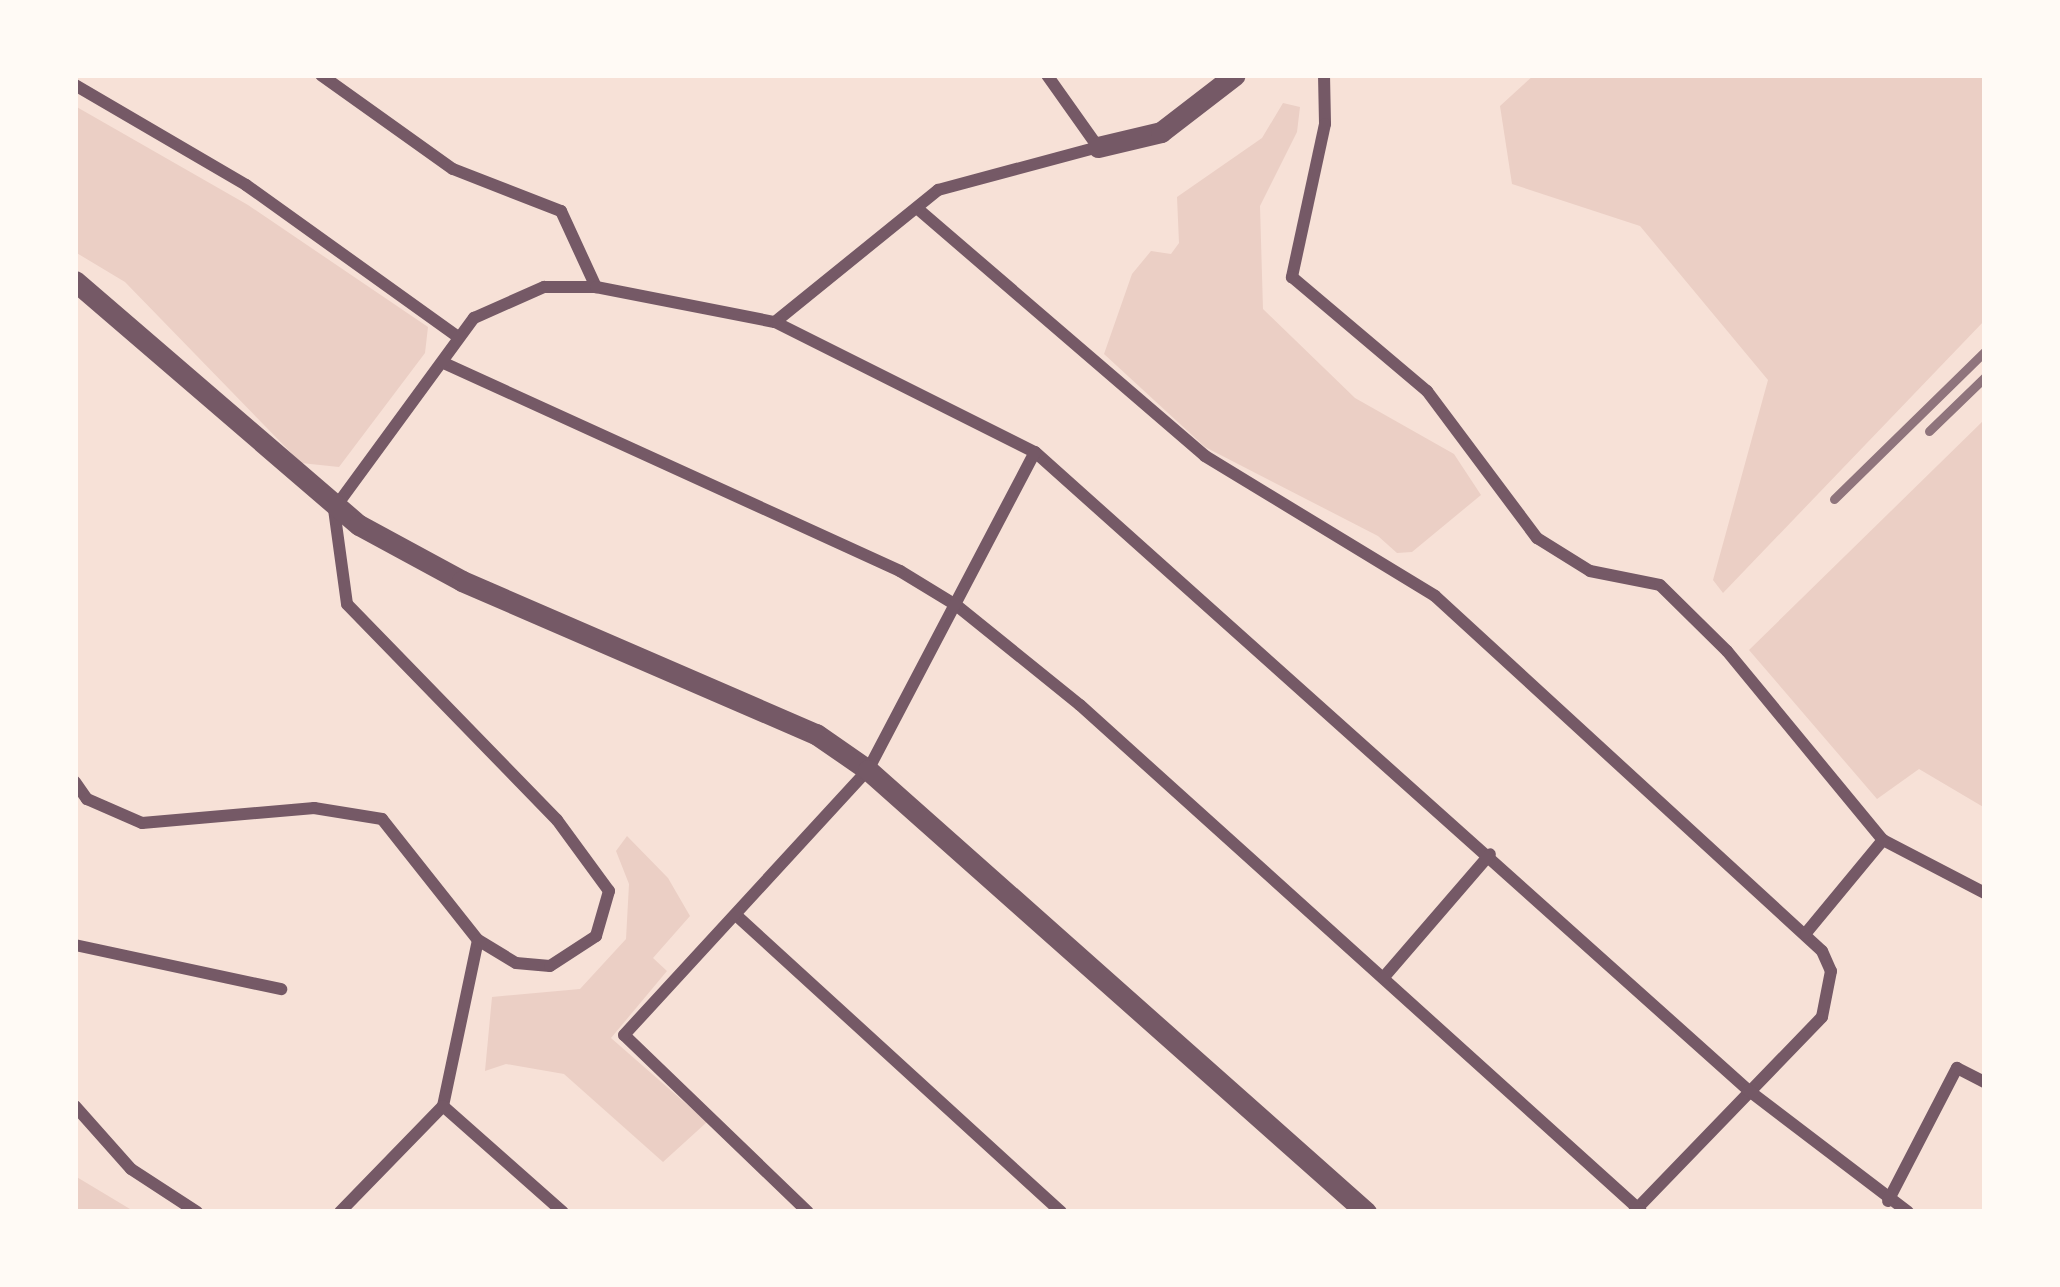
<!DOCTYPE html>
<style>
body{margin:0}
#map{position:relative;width:2060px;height:1287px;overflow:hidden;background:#f7e1d7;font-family:"Exo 2",sans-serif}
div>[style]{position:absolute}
.green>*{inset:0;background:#ebcfc5}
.minor>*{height:12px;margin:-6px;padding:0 6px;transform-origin:6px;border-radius:6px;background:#755966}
.tertiary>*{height:21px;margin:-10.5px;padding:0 10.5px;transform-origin:10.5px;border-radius:10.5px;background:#755966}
.rail>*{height:9px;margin:-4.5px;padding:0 4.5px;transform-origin:4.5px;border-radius:4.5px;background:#8f747c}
span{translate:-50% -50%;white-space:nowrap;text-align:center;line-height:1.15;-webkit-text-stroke:10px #fffaf5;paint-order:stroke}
.frame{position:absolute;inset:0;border:78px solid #fffaf5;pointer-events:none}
</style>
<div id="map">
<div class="green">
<div style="clip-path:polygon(1534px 75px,1985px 75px,1985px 320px,1723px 593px,1713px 580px,1768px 380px,1640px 226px,1512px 184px,1500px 106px)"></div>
<div style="clip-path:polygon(1283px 103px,1300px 107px,1297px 132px,1260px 206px,1263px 309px,1355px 398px,1454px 454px,1481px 495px,1412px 552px,1397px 553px,1378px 536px,1205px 447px,1104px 354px,1132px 274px,1151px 251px,1171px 254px,1179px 243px,1177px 197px,1262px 138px)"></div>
<div style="clip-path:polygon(75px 106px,248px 205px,428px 327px,425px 353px,339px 467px,301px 463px,125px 282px,75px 252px)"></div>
<div style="clip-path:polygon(1985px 419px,1985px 808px,1919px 769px,1877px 799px,1749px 650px)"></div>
<div style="clip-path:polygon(627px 836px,668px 878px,690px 916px,653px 958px,667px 971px,611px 1038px,707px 1122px,663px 1162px,564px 1074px,506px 1064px,485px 1071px,492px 997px,580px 989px,626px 939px,629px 884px,616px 851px)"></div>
<div style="clip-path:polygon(75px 1176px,135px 1212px,75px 1212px)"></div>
</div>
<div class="minor">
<div style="left:321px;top:75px;width:162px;rotate:35.5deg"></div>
<div style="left:453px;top:169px;width:116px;rotate:21.3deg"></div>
<div style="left:561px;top:211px;width:84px;rotate:65.3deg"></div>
<div style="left:1324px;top:75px;width:49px;rotate:88.8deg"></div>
<div style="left:1325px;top:124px;width:157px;rotate:102.2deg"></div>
<div style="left:1292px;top:277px;width:177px;rotate:40.2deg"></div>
<div style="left:1427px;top:391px;width:184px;rotate:53.2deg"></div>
<div style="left:1537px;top:538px;width:62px;rotate:31.9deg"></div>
<div style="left:1590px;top:571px;width:71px;rotate:11.3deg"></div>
<div style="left:1660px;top:585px;width:94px;rotate:44.6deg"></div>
<div style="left:1727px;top:651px;width:245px;rotate:50.5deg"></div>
<div style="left:1883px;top:840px;width:115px;rotate:27.5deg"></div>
<div style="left:75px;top:85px;width:198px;rotate:30.3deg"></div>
<div style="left:246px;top:185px;width:259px;rotate:35.6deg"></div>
<div style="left:918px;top:209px;width:379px;rotate:40.7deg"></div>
<div style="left:1205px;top:456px;width:269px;rotate:31.3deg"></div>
<div style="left:1435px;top:596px;width:525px;rotate:42.53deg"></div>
<div style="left:1822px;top:951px;width:22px;rotate:66deg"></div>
<div style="left:1831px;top:971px;width:47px;rotate:101.1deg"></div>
<div style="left:1822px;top:1017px;width:271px;rotate:134deg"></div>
<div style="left:775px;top:322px;width:210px;rotate:-39deg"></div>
<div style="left:938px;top:190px;width:166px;rotate:-15deg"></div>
<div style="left:1098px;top:147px;width:88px;rotate:-125.3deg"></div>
<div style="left:446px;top:364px;width:499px;rotate:24.5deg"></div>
<div style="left:900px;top:571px;width:66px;rotate:31.3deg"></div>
<div style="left:956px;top:605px;width:159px;rotate:38.9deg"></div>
<div style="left:1080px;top:705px;width:755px;rotate:42.05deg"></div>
<div style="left:75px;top:782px;width:21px;rotate:55deg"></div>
<div style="left:87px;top:799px;width:60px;rotate:23.6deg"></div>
<div style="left:142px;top:823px;width:173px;rotate:-5deg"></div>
<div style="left:314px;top:808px;width:69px;rotate:9.2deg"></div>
<div style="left:382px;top:819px;width:154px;rotate:51.6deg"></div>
<div style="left:478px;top:940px;width:170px;rotate:101.9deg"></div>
<div style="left:443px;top:1106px;width:148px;rotate:134.2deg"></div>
<div style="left:737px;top:916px;width:439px;rotate:42.4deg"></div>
<div style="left:1806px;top:933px;width:121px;rotate:-50.4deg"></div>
<div style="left:478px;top:940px;width:44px;rotate:31.2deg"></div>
<div style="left:516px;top:963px;width:34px;rotate:5deg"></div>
<div style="left:550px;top:966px;width:55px;rotate:-33.1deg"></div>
<div style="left:596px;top:936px;width:47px;rotate:-73.9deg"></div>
<div style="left:609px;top:891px;width:88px;rotate:-126.2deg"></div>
<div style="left:557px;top:820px;width:301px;rotate:-134.2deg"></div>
<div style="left:347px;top:604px;width:96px;rotate:-97.8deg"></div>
<div style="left:334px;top:509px;width:237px;rotate:-53.8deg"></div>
<div style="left:474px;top:318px;width:77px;rotate:-23.9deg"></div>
<div style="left:544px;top:287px;width:52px"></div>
<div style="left:596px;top:287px;width:182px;rotate:11.1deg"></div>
<div style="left:775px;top:322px;width:291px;rotate:26.6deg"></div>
<div style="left:1035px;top:452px;width:957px;rotate:41.82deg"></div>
<div style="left:1748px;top:1090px;width:201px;rotate:37.3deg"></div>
<div style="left:75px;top:945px;width:211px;rotate:12.1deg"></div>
<div style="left:1384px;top:977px;width:162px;rotate:-49.2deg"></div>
<div style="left:75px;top:1106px;width:84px;rotate:48.4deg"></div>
<div style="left:131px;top:1169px;width:79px;rotate:33.1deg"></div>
<div style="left:443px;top:1106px;width:160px;rotate:41.5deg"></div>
<div style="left:1888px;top:1201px;width:150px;rotate:-62.6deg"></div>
<div style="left:1957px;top:1068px;width:31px;rotate:27deg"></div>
<div style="left:808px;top:1212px;width:255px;rotate:-136.1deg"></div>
<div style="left:624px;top:1035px;width:360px;rotate:-47.4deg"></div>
<div style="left:868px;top:770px;width:359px;rotate:-62.3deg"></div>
</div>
<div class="tertiary">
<div style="left:1098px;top:147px;width:65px;rotate:-13.4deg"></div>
<div style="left:1161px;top:132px;width:93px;rotate:-37.6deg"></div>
<div style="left:75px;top:281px;width:374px;rotate:40.7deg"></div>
<div style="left:359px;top:525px;width:117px;rotate:28.5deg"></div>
<div style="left:462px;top:581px;width:386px;rotate:23.4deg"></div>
<div style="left:816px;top:734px;width:63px;rotate:34.7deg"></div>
<div style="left:868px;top:770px;width:666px;rotate:41.59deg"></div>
</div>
<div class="rail">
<div style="left:1929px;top:431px;width:78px;rotate:-44deg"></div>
<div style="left:1834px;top:499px;width:211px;rotate:-44.4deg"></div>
</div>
<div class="frame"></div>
</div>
